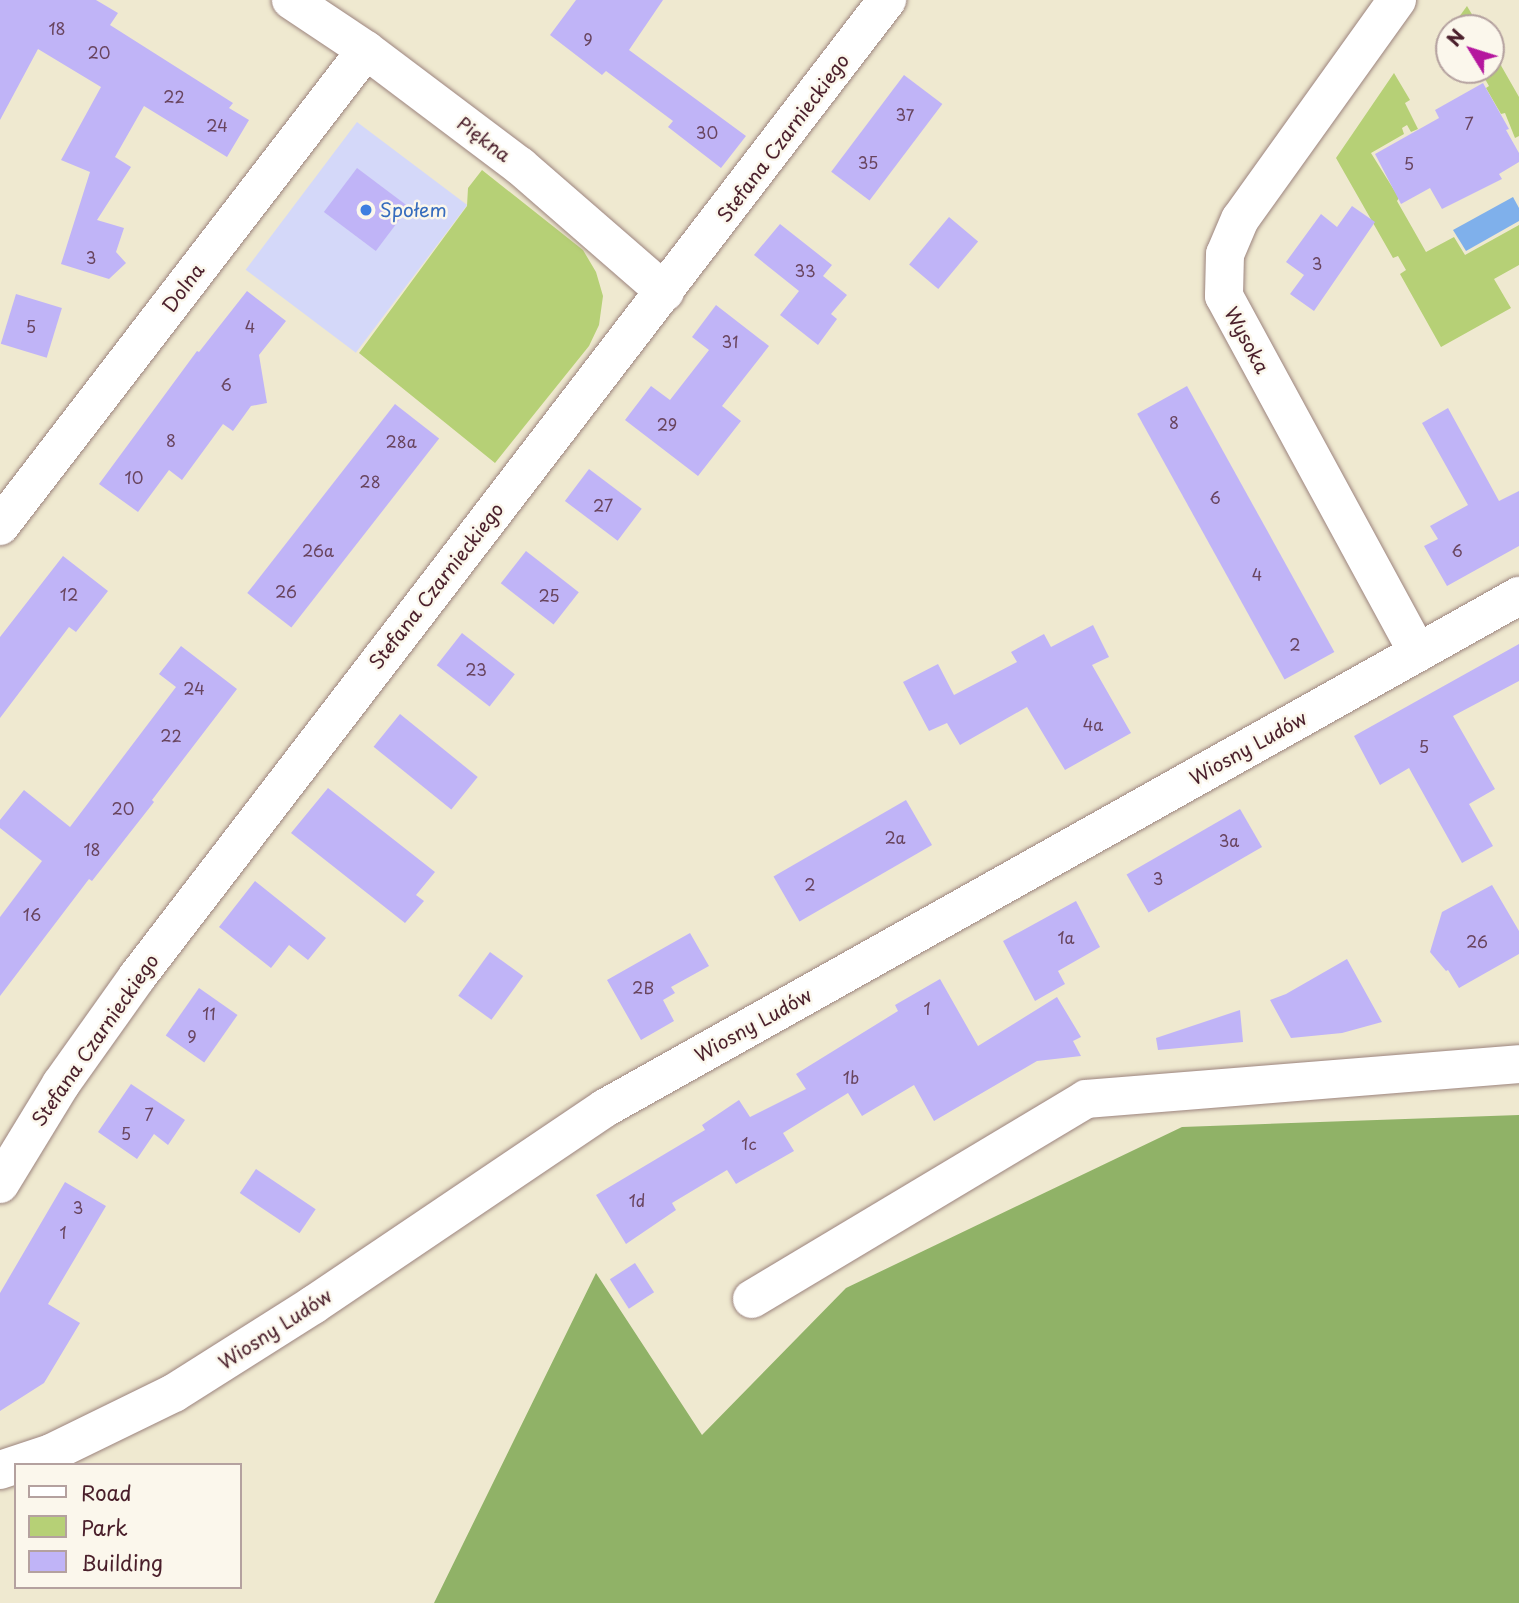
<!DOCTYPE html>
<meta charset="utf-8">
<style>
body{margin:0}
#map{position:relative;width:1519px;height:1603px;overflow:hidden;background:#efe9d0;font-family:"Playpen Sans",sans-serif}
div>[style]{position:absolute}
.built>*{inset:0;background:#d4d8f9;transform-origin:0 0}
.green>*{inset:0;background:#b6d076}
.forest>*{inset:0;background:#90b267}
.water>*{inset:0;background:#7fb0eb}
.building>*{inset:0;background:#c0b4f7;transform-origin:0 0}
.roads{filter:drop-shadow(0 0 2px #9c847e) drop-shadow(0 0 2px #9c847e)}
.street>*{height:38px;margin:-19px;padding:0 19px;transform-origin:19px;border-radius:19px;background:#fff}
.dots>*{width:19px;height:19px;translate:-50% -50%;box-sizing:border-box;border:4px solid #fbf7ec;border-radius:50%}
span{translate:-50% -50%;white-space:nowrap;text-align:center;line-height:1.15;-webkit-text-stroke:5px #fbf7ec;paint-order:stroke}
.number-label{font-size:16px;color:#68445e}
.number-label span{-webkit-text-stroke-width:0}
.street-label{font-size:19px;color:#4a1f2b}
.shop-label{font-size:19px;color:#366cbe}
.left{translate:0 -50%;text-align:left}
.legend{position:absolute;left:14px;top:1463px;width:228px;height:126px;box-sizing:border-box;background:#fbf7ec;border:2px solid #b4a19f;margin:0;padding:9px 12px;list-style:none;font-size:21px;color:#4a1f2b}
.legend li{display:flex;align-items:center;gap:14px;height:35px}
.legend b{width:35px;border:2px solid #b4a19f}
.north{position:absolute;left:1435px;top:14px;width:70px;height:70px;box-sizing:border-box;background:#fbf7ec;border:2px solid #b4a19f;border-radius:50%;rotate:308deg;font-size:19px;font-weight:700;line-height:28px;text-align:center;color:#4a1f2b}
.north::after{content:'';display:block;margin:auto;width:24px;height:32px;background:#b5179e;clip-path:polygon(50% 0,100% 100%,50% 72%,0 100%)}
</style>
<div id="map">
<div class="built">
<div style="left:357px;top:122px;width:138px;height:185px;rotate:37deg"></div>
</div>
<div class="green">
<div style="clip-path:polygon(1467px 6px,1480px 28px,1451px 28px)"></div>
<div style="clip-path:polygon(1491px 48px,1519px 97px,1519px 136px,1515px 138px,1505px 113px,1501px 114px,1486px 88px,1489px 86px,1485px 79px,1480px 81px,1474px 70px,1491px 70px)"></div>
<div style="clip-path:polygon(1394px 73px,1410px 100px,1405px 103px,1418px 129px,1411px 132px,1407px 125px,1402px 128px,1404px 134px,1371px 153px,1399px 198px,1397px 201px,1426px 252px,1454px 237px,1465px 255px,1519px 225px,1519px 265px,1494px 279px,1511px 308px,1441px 347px,1400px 274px,1406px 270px,1398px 256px,1393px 258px,1336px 158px)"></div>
<div style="clip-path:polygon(482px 170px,583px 250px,596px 272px,603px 296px,599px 325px,589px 346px,495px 463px,359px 353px,467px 206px,468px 188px)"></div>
</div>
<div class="forest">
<div style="clip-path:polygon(1519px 1115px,1519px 1603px,434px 1603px,596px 1273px,702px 1435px,846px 1288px,1182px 1127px)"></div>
</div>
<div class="water">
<div style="clip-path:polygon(1513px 197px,1519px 208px,1519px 221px,1466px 251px,1453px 230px)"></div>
</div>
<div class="building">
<div style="clip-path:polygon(0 0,96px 0,118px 13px,110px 25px,233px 103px,229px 108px,249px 120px,227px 157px,144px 106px,115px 157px,131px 167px,97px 220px,124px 228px,116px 252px,126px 263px,109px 279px,61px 264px,90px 172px,61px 160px,101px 87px,38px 49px,0 120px)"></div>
<div style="clip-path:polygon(576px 0,663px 0,629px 50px,746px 136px,721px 168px,668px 127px,673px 121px,606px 71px,602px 75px,550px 35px)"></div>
<div style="left:904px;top:75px;width:48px;height:121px;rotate:37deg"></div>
<div style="clip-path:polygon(1483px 83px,1509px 129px,1506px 130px,1519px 153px,1519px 162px,1499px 174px,1502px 179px,1442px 209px,1430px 188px,1401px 204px,1375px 154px,1439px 118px,1435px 110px)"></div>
<div style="left:357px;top:168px;width:65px;height:55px;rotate:37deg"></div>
<div style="clip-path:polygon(1352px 206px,1375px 222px,1314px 311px,1290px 294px,1304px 275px,1286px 262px,1321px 214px,1337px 227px)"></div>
<div style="left:949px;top:217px;width:38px;height:62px;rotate:40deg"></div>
<div style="clip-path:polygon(780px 224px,832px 265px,823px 276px,847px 295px,831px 314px,837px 319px,818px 345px,780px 315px,799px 291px,754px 255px)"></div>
<div style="clip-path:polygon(247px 291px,286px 321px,259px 355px,267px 403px,251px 406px,233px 431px,223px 424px,182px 480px,169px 470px,138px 512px,99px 484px,197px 351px,199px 352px)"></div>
<div style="left:16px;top:294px;width:48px;height:52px;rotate:17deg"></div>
<div style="clip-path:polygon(716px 305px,769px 346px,722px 406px,741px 421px,698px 476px,625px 420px,651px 386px,670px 400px,709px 350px,692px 337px)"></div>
<div style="left:1187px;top:386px;width:304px;height:57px;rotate:61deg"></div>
<div style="left:395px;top:404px;width:56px;height:240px;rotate:38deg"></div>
<div style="clip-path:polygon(1448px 408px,1499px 501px,1519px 491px,1519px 546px,1447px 586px,1424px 546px,1438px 539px,1430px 526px,1468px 505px,1422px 423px)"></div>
<div style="left:589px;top:469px;width:66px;height:40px;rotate:37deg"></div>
<div style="left:526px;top:551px;width:67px;height:41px;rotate:38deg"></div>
<div style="clip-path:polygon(63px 556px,108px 591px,76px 632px,69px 627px,0 718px,0 637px)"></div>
<div style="clip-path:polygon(1093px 625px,1109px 657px,1092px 665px,1131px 733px,1065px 770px,1027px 707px,960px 745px,947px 723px,929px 731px,903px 682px,938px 664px,954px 695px,1017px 662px,1011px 652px,1044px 634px,1051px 647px)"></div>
<div style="left:462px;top:633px;width:67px;height:41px;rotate:38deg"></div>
<div style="clip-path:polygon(1519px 644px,1519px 681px,1453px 716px,1495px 789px,1469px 804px,1493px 846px,1462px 863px,1409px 768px,1380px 785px,1354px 736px)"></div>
<div style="clip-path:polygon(181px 646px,237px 689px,152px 800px,154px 802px,92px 881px,89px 879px,0 996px,0 917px,42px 861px,0 828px,0 820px,24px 790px,70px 827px,176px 687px,159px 674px)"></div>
<div style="left:400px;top:714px;width:100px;height:42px;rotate:39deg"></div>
<div style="clip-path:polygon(328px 788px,435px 872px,416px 895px,424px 901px,405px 923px,291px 833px)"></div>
<div style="left:906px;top:800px;width:52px;height:153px;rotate:60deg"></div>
<div style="left:1240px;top:809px;width:44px;height:131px;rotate:60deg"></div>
<div style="clip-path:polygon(255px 881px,326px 938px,308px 960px,289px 945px,271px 968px,219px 927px)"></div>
<div style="clip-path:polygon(1492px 885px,1519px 931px,1519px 954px,1459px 988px,1448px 970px,1446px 971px,1430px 952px,1442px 912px)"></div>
<div style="clip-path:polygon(1076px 901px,1100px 947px,1058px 971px,1065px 984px,1035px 1001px,1003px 941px)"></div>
<div style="clip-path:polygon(690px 933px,709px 966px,671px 987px,675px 993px,663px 1000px,674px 1021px,641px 1040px,607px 980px)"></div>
<div style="left:490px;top:952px;width:41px;height:54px;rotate:36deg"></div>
<div style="clip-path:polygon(1347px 959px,1382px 1022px,1342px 1033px,1291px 1038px,1270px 1000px,1286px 994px)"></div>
<div style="clip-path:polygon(940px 979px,978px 1046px,1057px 997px,1081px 1037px,1073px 1041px,1081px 1056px,1037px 1061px,934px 1121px,914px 1085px,862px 1116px,848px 1093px,783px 1133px,794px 1151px,736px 1184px,727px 1170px,672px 1203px,676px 1210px,626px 1244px,596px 1195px,705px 1130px,702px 1125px,739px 1100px,750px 1117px,806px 1089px,796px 1074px,898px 1011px,895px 1005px)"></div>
<div style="left:199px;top:988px;width:47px;height:58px;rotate:35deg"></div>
<div style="clip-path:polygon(1240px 1010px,1243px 1042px,1158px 1050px,1156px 1038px)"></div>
<div style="clip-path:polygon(131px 1084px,185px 1120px,168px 1145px,154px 1134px,137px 1159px,98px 1132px)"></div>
<div style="left:256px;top:1169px;width:72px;height:29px;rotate:34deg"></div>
<div style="clip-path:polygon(65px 1182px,106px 1206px,48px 1304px,80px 1323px,44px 1383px,0 1411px,0 1293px)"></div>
<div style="left:635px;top:1263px;width:35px;height:30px;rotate:57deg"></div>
</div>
<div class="roads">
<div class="street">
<div style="left:291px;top:0;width:90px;rotate:33.7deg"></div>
<div style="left:366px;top:50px;width:193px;rotate:37deg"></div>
<div style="left:520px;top:166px;width:192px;rotate:41deg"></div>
<div style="left:1397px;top:0;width:269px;rotate:125.6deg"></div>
<div style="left:1240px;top:219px;width:38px;rotate:113deg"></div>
<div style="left:1225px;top:254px;width:42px;rotate:91.4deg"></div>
<div style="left:1224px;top:296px;width:406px;rotate:61.5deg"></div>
<div style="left:0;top:526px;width:600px;rotate:-52.44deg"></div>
<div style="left:0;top:1184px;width:117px;rotate:-58.6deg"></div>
<div style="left:61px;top:1084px;width:131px;rotate:-54.6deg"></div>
<div style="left:137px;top:977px;width:1232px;rotate:-52.49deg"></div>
<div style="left:752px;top:1299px;width:389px;rotate:-30.9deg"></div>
<div style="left:1086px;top:1099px;width:434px;rotate:-4.6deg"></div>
<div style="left:0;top:1470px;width:54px;rotate:-18.4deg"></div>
<div style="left:51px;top:1453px;width:137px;rotate:-26deg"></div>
<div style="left:174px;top:1393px;width:165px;rotate:-32.3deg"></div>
<div style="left:313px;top:1305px;width:352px;rotate:-34deg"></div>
<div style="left:605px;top:1108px;width:1048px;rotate:-29.26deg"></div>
</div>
</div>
<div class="dots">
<div style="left:366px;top:210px;background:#3f7fe0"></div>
</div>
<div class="number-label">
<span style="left:57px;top:28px">18</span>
<span style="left:588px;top:39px">9</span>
<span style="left:99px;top:52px">20</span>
<span style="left:174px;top:96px">22</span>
<span style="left:905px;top:114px">37</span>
<span style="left:1469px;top:123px">7</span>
<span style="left:217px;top:125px">24</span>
<span style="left:707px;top:132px">30</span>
<span style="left:868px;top:162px">35</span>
<span style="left:1409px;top:163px">5</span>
<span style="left:91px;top:257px">3</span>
<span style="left:1317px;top:263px">3</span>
<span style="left:805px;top:270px">33</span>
<span style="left:31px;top:326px">5</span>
<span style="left:250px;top:326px">4</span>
<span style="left:730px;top:341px">31</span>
<span style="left:226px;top:384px">6</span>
<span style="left:1174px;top:422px">8</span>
<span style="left:667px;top:424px">29</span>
<span style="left:171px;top:440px">8</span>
<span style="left:401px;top:441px">28a</span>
<span style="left:134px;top:477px">10</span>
<span style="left:370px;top:481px">28</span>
<span style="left:1215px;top:497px">6</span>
<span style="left:603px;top:505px">27</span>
<span style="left:318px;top:550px">26a</span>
<span style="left:1457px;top:550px">6</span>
<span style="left:1257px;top:574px">4</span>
<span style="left:286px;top:591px">26</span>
<span style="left:69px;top:594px">12</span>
<span style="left:549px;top:595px">25</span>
<span style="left:1295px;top:644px">2</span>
<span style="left:476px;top:669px">23</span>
<span style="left:194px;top:688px">24</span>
<span style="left:1093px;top:724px">4a</span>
<span style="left:171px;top:735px">22</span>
<span style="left:1424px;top:746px">5</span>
<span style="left:123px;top:808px">20</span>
<span style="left:895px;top:837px">2a</span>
<span style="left:1229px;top:840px">3a</span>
<span style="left:92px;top:849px">18</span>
<span style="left:1158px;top:878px">3</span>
<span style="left:810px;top:884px">2</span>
<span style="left:32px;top:914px">16</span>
<span style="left:1066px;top:937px">1a</span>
<span style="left:1477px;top:941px">26</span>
<span style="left:643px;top:987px">2B</span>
<span style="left:927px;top:1008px">1</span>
<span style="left:209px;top:1013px">11</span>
<span style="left:192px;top:1036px">9</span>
<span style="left:851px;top:1077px">1b</span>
<span style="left:149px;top:1114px">7</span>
<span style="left:126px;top:1133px">5</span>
<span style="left:749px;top:1143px">1c</span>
<span style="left:637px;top:1200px">1d</span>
<span style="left:78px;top:1207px">3</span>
<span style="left:63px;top:1232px">1</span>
</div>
<div class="street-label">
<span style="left:783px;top:138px;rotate:-53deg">Stefana Czarnieckiego</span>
<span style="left:484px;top:139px;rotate:37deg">Piękna</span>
<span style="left:183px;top:288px;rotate:-53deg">Dolna</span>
<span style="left:1247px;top:340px;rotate:62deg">Wysoka</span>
<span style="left:436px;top:586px;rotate:-52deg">Stefana Czarnieckiego</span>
<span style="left:1248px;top:748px;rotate:-29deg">Wiosny Ludów</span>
<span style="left:753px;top:1025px;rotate:-29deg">Wiosny Ludów</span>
<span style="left:95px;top:1040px;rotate:-55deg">Stefana Czarnieckiego</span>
<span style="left:275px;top:1329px;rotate:-33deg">Wiosny Ludów</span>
</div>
<div class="shop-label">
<span class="left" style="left:380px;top:210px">Społem</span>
</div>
<ul class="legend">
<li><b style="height:9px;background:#fff"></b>Road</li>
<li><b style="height:19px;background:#b6d076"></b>Park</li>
<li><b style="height:19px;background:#c0b4f7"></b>Building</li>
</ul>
<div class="north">N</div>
</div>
